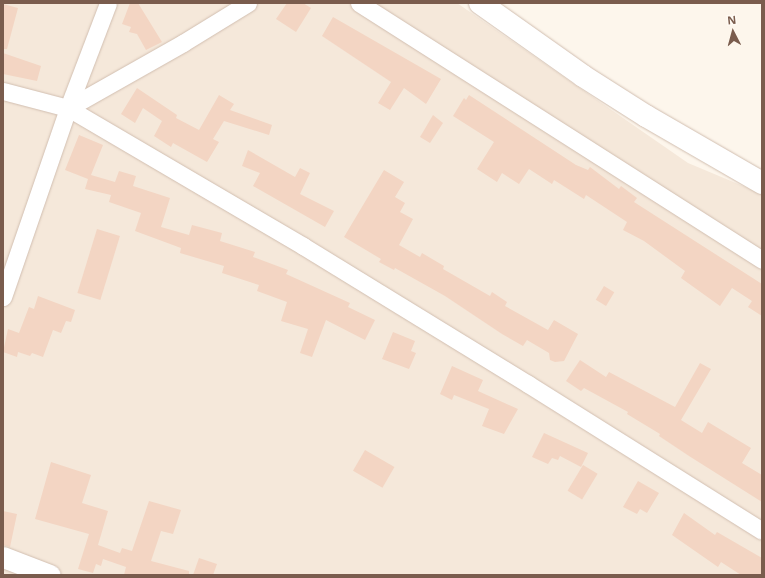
<!DOCTYPE html>
<style>
body{margin:0}
#map{position:relative;width:765px;height:578px;overflow:hidden;background:#fdf6ec;font-family:"Noto Sans",sans-serif}
div>[style]{position:absolute}
.residential>*{inset:0;background:#f5e8da}
.building>*{inset:0;background:#f3d5c3;transform-origin:0 0}
.roads{filter:drop-shadow(0 0 1px #d1beb0) drop-shadow(0 0 1px #d1beb0)}
.minor>*{height:17px;margin:-8.5px;padding:0 8.5px;transform-origin:8.5px;border-radius:8.5px;background:#fff}
.tertiary>*{height:21px;margin:-10.5px;padding:0 10.5px;transform-origin:10.5px;border-radius:10.5px;background:#fff}
.secondary>*{height:22px;margin:-11px;padding:0 11px;transform-origin:11px;border-radius:11px;background:#fff}
span{translate:-50% -50%;white-space:nowrap;text-align:center;line-height:1.15;-webkit-text-stroke:4px #fffaf3;paint-order:stroke}
.frame{position:absolute;inset:0;border:4px solid #7a5c4d;pointer-events:none}
.north{position:absolute;left:713px;top:12px;width:40px;height:40px;-webkit-text-stroke:3px #fffaf3;paint-order:stroke;rotate:354deg;font-size:11px;font-weight:700;line-height:16px;text-align:center;color:#7a5c4d}
.north::after{content:'';display:block;margin:auto;width:14px;height:18px;background:#7a5c4d;clip-path:polygon(50% 0,100% 100%,50% 72%,0 100%)}
</style>
<div id="map">
<div class="residential">
<div style="clip-path:polygon(3px 3px,457px 3px,688px 163px,762px 194px,762px 575px,3px 575px)"></div>
</div>
<div class="building">
<div style="clip-path:polygon(130px 3px,138px 3px,162px 42px,146px 50px,137px 34px,129px 32px,131px 27px,122px 24px)"></div>
<div style="clip-path:polygon(287px 3px,303px 3px,311px 8px,296px 32px,276px 19px)"></div>
<div style="clip-path:polygon(3px 4px,18px 8px,7px 49px,3px 49px)"></div>
<div style="clip-path:polygon(333px 17px,441px 79px,426px 104px,404px 88px,390px 110px,378px 103px,391px 82px,322px 36px)"></div>
<div style="clip-path:polygon(3px 53px,41px 66px,37px 81px,3px 74px)"></div>
<div style="clip-path:polygon(137px 88px,177px 115px,176px 118px,199px 130px,219px 95px,234px 104px,230px 110px,272px 125px,269px 135px,224px 121px,213px 139px,219px 142px,207px 162px,173px 143px,171px 147px,154px 136px,162px 121px,143px 108px,135px 123px,121px 114px)"></div>
<div style="clip-path:polygon(469px 95px,576px 165px,588px 170px,590px 167px,619px 189px,621px 186px,637px 198px,634px 202px,762px 284px,762px 316px,748px 307px,752px 301px,732px 288px,720px 306px,681px 278px,685px 271px,644px 241px,623px 230px,627px 222px,586px 195px,584px 199px,554px 180px,552px 184px,529px 169px,519px 184px,502px 173px,497px 182px,477px 169px,494px 142px,453px 116px,464px 98px,466px 100px)"></div>
<div style="clip-path:polygon(433px 115px,443px 123px,430px 143px,420px 137px)"></div>
<div style="clip-path:polygon(79px 135px,103px 145px,91px 175px,115px 182px,119px 171px,136px 176px,133px 186px,170px 198px,161px 227px,189px 235px,192px 225px,222px 233px,220px 241px,255px 252px,253px 257px,288px 270px,286px 274px,350px 303px,348px 307px,375px 320px,365px 340px,326px 320px,312px 357px,300px 353px,308px 329px,281px 321px,287px 302px,257px 291px,259px 285px,222px 273px,224px 266px,180px 253px,181px 248px,135px 231px,141px 213px,109px 202px,111px 195px,85px 189px,88px 179px,65px 170px)"></div>
<div style="clip-path:polygon(248px 150px,295px 177px,300px 168px,310px 173px,300px 194px,334px 211px,325px 227px,253px 186px,260px 173px,242px 166px)"></div>
<div style="clip-path:polygon(384px 170px,404px 182px,395px 197px,405px 203px,400px 212px,413px 219px,399px 245px,420px 257px,422px 253px,444px 266px,443px 269px,490px 296px,492px 292px,507px 302px,505px 306px,548px 330px,554px 320px,578px 334px,564px 361px,555px 362px,550px 360px,549px 353px,527px 340px,523px 346px,502px 334px,445px 296px,395px 268px,394px 270px,379px 262px,381px 259px,344px 237px)"></div>
<div style="left:97px;top:229px;width:24px;height:67px;rotate:17deg"></div>
<div style="left:604px;top:286px;width:12px;height:16px;rotate:31deg"></div>
<div style="clip-path:polygon(38px 296px,75px 310px,71px 322px,66px 321px,61px 333px,53px 330px,43px 357px,32px 353px,30px 356px,18px 352px,17px 357px,3px 352px,8px 329px,19px 333px,29px 307px,34px 309px)"></div>
<div style="clip-path:polygon(393px 332px,415px 341px,411px 351px,416px 353px,409px 369px,382px 359px)"></div>
<div style="clip-path:polygon(580px 360px,606px 377px,609px 372px,675px 407px,700px 363px,711px 369px,681px 420px,702px 433px,708px 422px,751px 448px,742px 463px,762px 475px,762px 502px,689px 456px,659px 436px,660px 434px,627px 414px,628px 412px,584px 388px,581px 391px,566px 381px)"></div>
<div style="clip-path:polygon(452px 366px,483px 380px,478px 391px,518px 409px,504px 434px,482px 426px,489px 409px,454px 395px,452px 400px,440px 394px)"></div>
<div style="clip-path:polygon(544px 433px,588px 453px,581px 467px,560px 456px,558px 460px,552px 458px,548px 464px,532px 457px)"></div>
<div style="left:365px;top:450px;width:34px;height:24px;rotate:30deg"></div>
<div style="clip-path:polygon(51px 462px,91px 475px,82px 503px,108px 511px,98px 545px,120px 553px,122px 548px,132px 551px,149px 501px,181px 510px,173px 534px,161px 531px,151px 561px,189px 571px,189px 575px,124px 575px,126px 567px,103px 559px,101px 566px,96px 564px,93px 573px,78px 569px,89px 534px,35px 519px)"></div>
<div style="left:583px;top:465px;width:17px;height:30px;rotate:31deg"></div>
<div style="clip-path:polygon(638px 481px,659px 493px,647px 513px,640px 509px,637px 514px,623px 507px)"></div>
<div style="clip-path:polygon(3px 511px,17px 514px,10px 547px,3px 545px)"></div>
<div style="clip-path:polygon(684px 513px,715px 535px,717px 532px,762px 558px,762px 575px,741px 575px,721px 562px,718px 567px,672px 535px)"></div>
<div style="clip-path:polygon(199px 558px,217px 564px,213px 575px,193px 575px)"></div>
</div>
<div class="roads">
<div class="minor">
<div style="left:248px;top:3px;width:76px;rotate:148.4deg"></div>
<div style="left:183px;top:43px;width:132px;rotate:150.5deg"></div>
<div style="left:68px;top:108px;width:273px;rotate:30.4deg"></div>
<div style="left:303px;top:246px;width:264px;rotate:31.5deg"></div>
<div style="left:528px;top:384px;width:276px;rotate:32.1deg"></div>
<div style="left:359px;top:3px;width:478px;rotate:32.5deg"></div>
<div style="left:3px;top:91px;width:67px;rotate:14.7deg"></div>
<div style="left:3px;top:297px;width:200px;rotate:-71deg"></div>
<div style="left:68px;top:108px;width:112px;rotate:-69.1deg"></div>
</div>
<div class="tertiary">
<div style="left:3px;top:557px;width:50px;rotate:21deg"></div>
</div>
<div class="secondary">
<div style="left:480px;top:3px;width:126px;rotate:35.3deg"></div>
<div style="left:583px;top:76px;width:75px;rotate:32.4deg"></div>
<div style="left:646px;top:116px;width:134px;rotate:30deg"></div>
</div>
</div>
<div class="frame"></div>
<div class="north">N</div>
</div>
